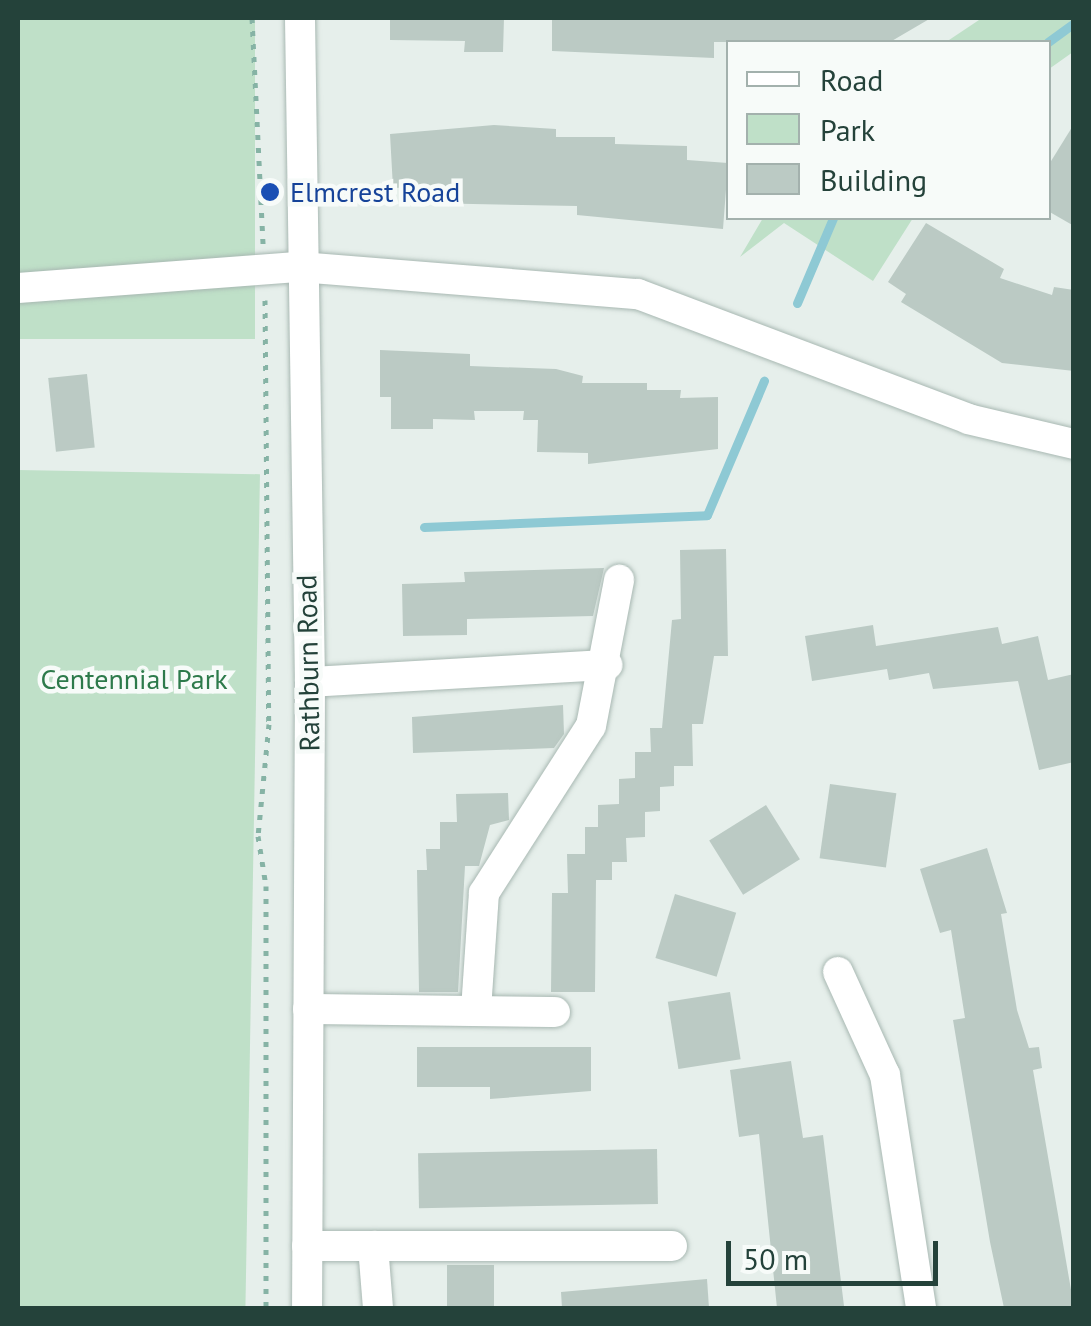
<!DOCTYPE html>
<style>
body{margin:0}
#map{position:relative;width:1091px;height:1326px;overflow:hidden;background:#e6efeb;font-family:"PT Sans",sans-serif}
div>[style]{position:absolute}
.green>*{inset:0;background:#bfe0c8;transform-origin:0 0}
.stream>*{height:9px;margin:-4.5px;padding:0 4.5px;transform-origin:4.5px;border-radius:4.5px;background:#8ec9d4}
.building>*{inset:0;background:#bbcac4;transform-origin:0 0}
.path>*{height:5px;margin-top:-2.5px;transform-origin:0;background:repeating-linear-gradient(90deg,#86b3a5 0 5px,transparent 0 13px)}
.roads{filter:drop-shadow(0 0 2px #a8b8b2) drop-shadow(0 0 2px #a8b8b2)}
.minor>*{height:30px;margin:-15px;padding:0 15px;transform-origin:15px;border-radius:15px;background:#fff}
.dots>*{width:28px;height:28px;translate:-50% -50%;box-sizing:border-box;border:5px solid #f7fbf9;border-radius:50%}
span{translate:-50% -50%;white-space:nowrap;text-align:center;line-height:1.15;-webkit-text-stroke:9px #f7fbf9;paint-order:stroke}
.transit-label{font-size:28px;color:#164399}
.left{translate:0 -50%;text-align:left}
.street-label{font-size:28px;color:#24423a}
.park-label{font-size:28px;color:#2d7a4b}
.frame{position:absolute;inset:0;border:20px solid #24423a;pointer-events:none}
.legend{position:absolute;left:726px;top:40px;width:325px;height:180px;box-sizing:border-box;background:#f7fbf9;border:2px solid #a3b1ad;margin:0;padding:12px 18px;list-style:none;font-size:30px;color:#24423a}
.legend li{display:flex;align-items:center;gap:20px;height:50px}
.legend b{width:50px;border:2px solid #a3b1ad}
.scale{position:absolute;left:726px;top:1241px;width:212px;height:45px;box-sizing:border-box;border:5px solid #24423a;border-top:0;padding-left:12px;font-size:30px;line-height:35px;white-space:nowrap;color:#24423a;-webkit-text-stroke:8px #f7fbf9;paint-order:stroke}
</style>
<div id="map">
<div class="green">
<div style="left:18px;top:18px;width:237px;height:321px"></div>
<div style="clip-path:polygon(982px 18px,1073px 18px,1073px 52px,1049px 69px,1048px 42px,946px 42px)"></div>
<div style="clip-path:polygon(763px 218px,913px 218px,873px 281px,784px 223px,740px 257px)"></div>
<div style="left:18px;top:470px;width:242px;height:838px;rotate:1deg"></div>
</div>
<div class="stream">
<div style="left:1048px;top:42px;width:32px;rotate:-36deg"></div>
<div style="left:797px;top:303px;width:92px;rotate:-67deg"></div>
<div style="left:424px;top:527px;width:283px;rotate:-2.4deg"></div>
<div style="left:707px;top:515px;width:146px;rotate:-67deg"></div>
</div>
<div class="building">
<div style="clip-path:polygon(390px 18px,504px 18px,503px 52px,464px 52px,465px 41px,390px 40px)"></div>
<div style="clip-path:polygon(552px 18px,931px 18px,890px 42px,714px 42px,714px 58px,552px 51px)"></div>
<div style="clip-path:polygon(1074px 124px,1074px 226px,1048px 211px,1048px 166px)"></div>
<div style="clip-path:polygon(494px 125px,556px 129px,556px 137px,615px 137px,615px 144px,687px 146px,687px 160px,728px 163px,723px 229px,577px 215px,577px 206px,424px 203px,423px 187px,393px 188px,390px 134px)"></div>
<div style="clip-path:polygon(926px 223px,1004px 269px,1000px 278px,1052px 295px,1054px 287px,1074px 290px,1074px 371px,1002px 363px,901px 302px,906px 294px,888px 282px)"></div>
<div style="clip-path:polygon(380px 350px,470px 354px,470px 366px,556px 369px,583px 376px,582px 383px,647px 383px,647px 390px,681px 390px,680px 398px,718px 397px,718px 449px,588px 464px,588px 453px,537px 452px,538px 420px,523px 420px,524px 411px,474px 411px,475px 420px,433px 419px,433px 429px,391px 429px,391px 397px,380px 397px)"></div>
<div style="left:87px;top:374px;width:74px;height:39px;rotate:84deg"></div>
<div style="clip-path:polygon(726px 549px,728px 656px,714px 656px,703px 724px,692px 724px,693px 766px,674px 766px,674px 786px,660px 787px,660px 811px,645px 812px,645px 837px,626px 838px,627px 862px,612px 862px,612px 880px,596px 880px,595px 992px,551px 992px,552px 893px,568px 893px,567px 854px,585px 854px,585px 827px,598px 827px,598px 805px,619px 804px,619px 779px,635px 778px,635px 752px,651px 752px,650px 728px,662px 728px,672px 620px,681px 619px,680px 550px)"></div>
<div style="clip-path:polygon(604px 568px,593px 616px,467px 619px,467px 635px,403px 636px,402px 584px,465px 582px,464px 572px)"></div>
<div style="clip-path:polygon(873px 625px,876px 646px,998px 627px,1002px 644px,1038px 636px,1048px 680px,1074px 674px,1074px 762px,1039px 770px,1018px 681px,933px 689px,929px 673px,889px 680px,887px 669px,812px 681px,805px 636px)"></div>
<div style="clip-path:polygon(563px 705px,564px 734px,554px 748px,413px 753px,412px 717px)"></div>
<div style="left:830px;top:784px;width:67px;height:75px;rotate:8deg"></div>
<div style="clip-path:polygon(508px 793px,509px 820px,490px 825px,479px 866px,465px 866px,458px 992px,419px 992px,417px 870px,427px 870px,426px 849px,440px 849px,440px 822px,457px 822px,456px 794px)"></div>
<div style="left:766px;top:805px;width:64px;height:67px;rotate:58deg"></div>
<div style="clip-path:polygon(987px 848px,1007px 913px,1001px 914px,1017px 1010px,1029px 1048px,1039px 1047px,1042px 1068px,1033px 1070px,1074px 1307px,1004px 1308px,990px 1242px,953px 1020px,965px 1018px,951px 930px,940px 933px,920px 869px)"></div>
<div style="left:675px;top:894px;width:64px;height:67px;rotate:17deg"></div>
<div style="left:730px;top:992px;width:68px;height:63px;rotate:81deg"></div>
<div style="clip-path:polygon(417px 1047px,591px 1047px,591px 1091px,490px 1099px,490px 1087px,417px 1087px)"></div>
<div style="clip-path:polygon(791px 1061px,803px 1138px,823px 1135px,844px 1306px,777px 1308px,759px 1134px,739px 1137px,730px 1070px)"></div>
<div style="left:657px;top:1149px;width:55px;height:239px;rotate:89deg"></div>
<div style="left:447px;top:1265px;width:47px;height:43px"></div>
<div style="clip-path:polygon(707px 1279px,709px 1308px,562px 1308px,561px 1292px)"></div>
</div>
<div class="path">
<div style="left:252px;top:18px;width:226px;rotate:87.2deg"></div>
<div style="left:265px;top:300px;width:424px;rotate:89.5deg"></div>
<div style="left:269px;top:724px;width:113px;rotate:95.6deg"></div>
<div style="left:258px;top:836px;width:51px;rotate:80.9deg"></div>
<div style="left:266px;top:886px;width:422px;rotate:90deg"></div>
</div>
<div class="roads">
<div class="minor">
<div style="left:300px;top:18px;width:664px;rotate:89.14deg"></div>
<div style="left:310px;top:682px;width:626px;rotate:90.27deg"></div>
<div style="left:18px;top:288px;width:283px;rotate:-4.3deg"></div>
<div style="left:300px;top:267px;width:339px;rotate:4.6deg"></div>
<div style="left:638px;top:294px;width:353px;rotate:20.7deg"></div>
<div style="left:968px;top:419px;width:109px;rotate:13.3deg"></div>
<div style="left:310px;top:682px;width:298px;rotate:-3.3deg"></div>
<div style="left:838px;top:972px;width:113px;rotate:65.5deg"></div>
<div style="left:885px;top:1075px;width:236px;rotate:81.2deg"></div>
<div style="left:308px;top:1009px;width:247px;rotate:0.7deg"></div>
<div style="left:476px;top:1010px;width:117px;rotate:-86.1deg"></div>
<div style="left:484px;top:893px;width:198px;rotate:-57.4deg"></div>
<div style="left:591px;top:726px;width:149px;rotate:-79.1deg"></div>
<div style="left:307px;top:1246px;width:365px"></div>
<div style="left:373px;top:1246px;width:62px;rotate:85.4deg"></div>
</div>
</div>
<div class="dots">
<div style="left:270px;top:192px;background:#1a4fb4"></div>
</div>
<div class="transit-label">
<span class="left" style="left:290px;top:192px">Elmcrest Road</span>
</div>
<div class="street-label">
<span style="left:308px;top:663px;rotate:-91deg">Rathburn Road</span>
</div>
<div class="park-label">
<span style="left:134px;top:679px">Centennial Park</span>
</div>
<div class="frame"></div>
<ul class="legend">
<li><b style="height:12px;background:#fff"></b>Road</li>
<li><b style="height:28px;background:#bfe0c8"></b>Park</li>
<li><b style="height:28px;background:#bbcac4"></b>Building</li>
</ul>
<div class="scale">50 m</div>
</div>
